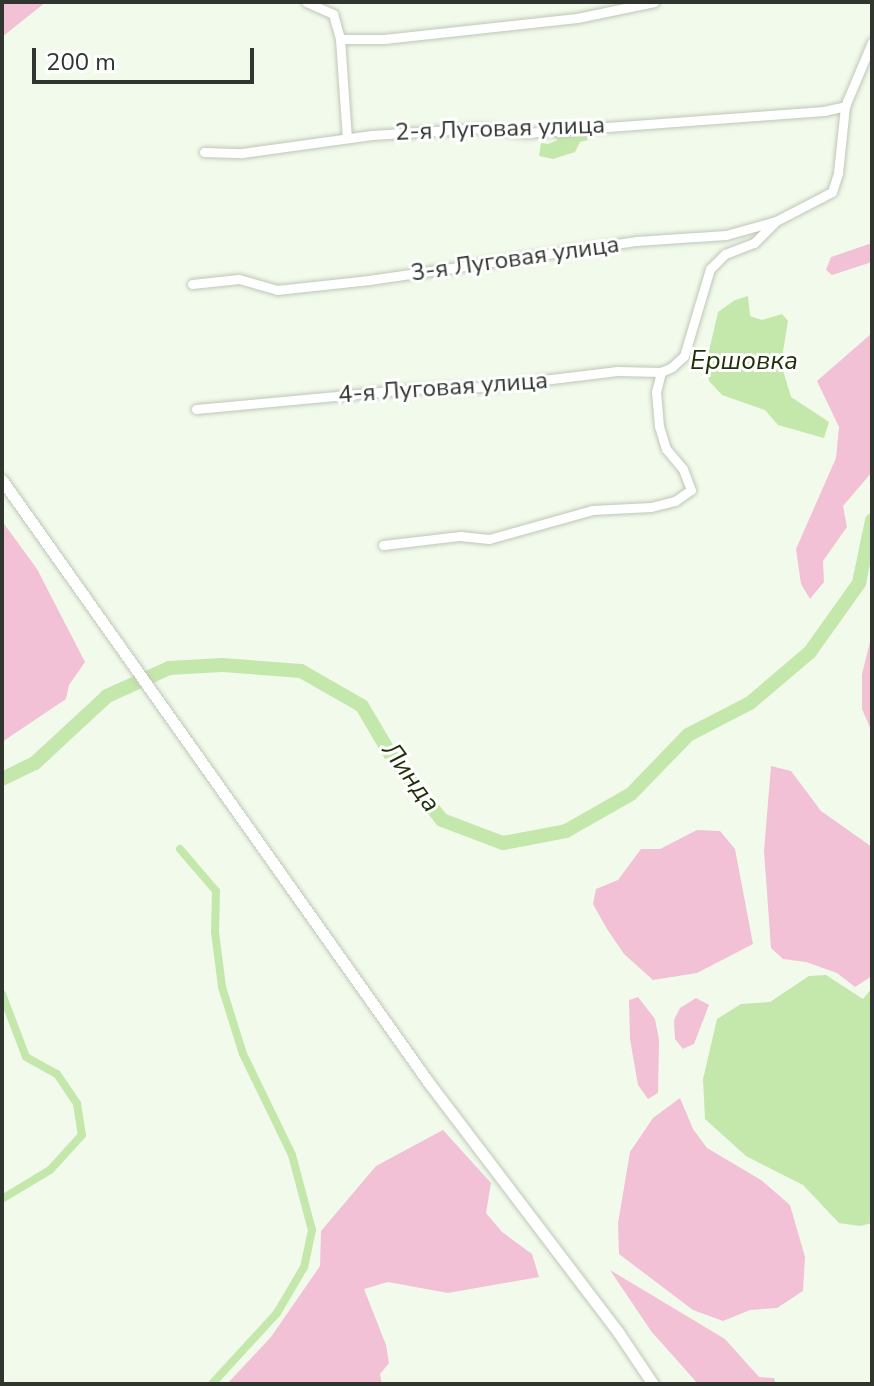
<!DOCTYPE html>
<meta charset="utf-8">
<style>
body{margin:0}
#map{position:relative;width:874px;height:1386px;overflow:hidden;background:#f2fbeb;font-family:"Nunito Sans",sans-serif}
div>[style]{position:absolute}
.green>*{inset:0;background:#f2c1d5}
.water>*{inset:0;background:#c4e7ab}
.canal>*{height:8px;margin:-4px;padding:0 4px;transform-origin:4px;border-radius:4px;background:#c4e7ab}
.river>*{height:14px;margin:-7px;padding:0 7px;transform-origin:7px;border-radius:7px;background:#c4e7ab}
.roads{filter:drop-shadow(0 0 2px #bec7b8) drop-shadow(0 0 2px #bec7b8)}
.minor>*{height:9px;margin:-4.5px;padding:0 4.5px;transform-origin:4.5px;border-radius:4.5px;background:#fff}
.major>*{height:11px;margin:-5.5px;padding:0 5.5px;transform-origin:5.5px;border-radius:5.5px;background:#fff}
span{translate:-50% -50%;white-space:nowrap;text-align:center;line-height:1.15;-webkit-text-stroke:6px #fff;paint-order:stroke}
.street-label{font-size:24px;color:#31352f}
.water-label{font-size:26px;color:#1c3106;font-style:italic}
.frame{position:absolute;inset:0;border:4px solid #31352f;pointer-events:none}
.scale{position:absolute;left:32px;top:48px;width:222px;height:36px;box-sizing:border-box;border:4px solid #31352f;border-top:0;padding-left:10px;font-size:24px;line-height:28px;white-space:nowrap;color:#31352f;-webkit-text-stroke:6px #fff;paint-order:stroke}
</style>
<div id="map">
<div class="green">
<div style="clip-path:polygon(2px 2px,46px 2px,2px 37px)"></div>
<div style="clip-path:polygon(872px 243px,872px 262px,832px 275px,826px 270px,831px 257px)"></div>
<div style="clip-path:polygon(872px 333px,872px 472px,843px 506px,847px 527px,823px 561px,824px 582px,810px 599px,801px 584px,796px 549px,836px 458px,839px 427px,817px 381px)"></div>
<div style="clip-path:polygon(2px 521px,37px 569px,85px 662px,69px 685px,66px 699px,2px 742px)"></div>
<div style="clip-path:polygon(872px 634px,872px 732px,862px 709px,862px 674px)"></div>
<div style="clip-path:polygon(771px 766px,791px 771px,821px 811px,872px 847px,872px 976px,855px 987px,837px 973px,806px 962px,783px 959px,771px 948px,764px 851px)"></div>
<div style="clip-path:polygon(697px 830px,720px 831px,735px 849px,753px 944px,697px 973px,653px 980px,624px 954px,607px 929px,593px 904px,596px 889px,618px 880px,641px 849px,660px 849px)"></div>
<div style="clip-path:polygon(638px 997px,655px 1019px,659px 1040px,658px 1093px,648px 1099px,638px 1085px,630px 1039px,629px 1000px)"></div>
<div style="clip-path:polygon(696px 998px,709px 1005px,694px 1044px,683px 1049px,675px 1039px,674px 1020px,680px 1008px)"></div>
<div style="clip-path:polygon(680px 1098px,693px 1129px,707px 1148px,761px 1180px,790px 1205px,805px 1257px,803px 1291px,777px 1308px,750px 1310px,723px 1321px,693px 1310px,619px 1254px,618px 1223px,630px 1152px,653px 1118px)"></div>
<div style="clip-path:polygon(443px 1130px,491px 1183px,486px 1213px,502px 1232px,532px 1254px,539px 1277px,448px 1293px,388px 1282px,364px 1289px,386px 1345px,389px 1363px,380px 1374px,382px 1384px,227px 1384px,271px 1337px,320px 1266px,321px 1231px,376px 1166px)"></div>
<div style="clip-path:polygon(610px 1270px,725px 1339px,759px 1377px,774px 1378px,776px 1384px,698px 1384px,651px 1331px)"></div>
</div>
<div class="water">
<div style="clip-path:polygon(581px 131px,588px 134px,588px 140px,580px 142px,575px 152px,553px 159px,539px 156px,541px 143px,548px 144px,558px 140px,553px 137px)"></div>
<div style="clip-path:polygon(748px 296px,750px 316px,762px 320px,782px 314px,788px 321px,781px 364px,791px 397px,829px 422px,824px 438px,778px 425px,765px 410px,722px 395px,709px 381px,706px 364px,718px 312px,735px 300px)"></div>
<div style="clip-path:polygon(826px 975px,863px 999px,872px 988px,872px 1223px,860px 1226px,839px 1223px,803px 1185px,746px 1156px,705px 1119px,703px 1079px,717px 1019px,741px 1004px,770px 1002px,809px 976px)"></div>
</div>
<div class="canal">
<div style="left:180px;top:849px;width:55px;rotate:49.4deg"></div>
<div style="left:216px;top:891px;width:41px;rotate:91.4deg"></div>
<div style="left:215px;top:932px;width:55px;rotate:82.7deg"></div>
<div style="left:222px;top:987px;width:70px;rotate:72.6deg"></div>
<div style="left:243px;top:1054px;width:112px;rotate:64.1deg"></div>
<div style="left:292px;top:1155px;width:78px;rotate:75.1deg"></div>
<div style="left:312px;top:1230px;width:38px;rotate:102deg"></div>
<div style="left:304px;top:1267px;width:53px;rotate:120.4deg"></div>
<div style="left:277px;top:1313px;width:96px;rotate:132.5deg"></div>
<div style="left:2px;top:994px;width:67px;rotate:69.1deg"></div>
<div style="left:26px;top:1057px;width:35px;rotate:29deg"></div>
<div style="left:57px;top:1074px;width:36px;rotate:56deg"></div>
<div style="left:77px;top:1104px;width:31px;rotate:81deg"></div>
<div style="left:82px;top:1135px;width:47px;rotate:132.4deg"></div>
<div style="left:50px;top:1170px;width:56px;rotate:148.9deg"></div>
</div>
<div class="river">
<div style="left:2px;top:779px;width:37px;rotate:-26deg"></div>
<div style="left:35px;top:763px;width:98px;rotate:-42.9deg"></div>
<div style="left:107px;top:696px;width:68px;rotate:-24.3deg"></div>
<div style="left:169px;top:668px;width:53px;rotate:-3.2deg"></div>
<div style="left:222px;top:665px;width:79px;rotate:4.3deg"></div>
<div style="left:301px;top:671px;width:70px;rotate:29.8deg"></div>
<div style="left:362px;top:706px;width:59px;rotate:59.5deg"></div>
<div style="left:392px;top:757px;width:80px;rotate:51.6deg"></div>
<div style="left:442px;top:820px;width:65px;rotate:20.7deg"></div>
<div style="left:503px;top:843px;width:64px;rotate:-10.8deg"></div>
<div style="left:566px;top:831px;width:75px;rotate:-29.6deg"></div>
<div style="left:631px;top:794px;width:82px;rotate:-46deg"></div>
<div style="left:688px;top:735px;width:70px;rotate:-27.3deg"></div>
<div style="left:750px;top:703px;width:79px;rotate:-40.4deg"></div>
<div style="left:810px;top:652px;width:85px;rotate:-54.6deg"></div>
<div style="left:859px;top:583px;width:64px;rotate:-78.3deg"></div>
</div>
<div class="roads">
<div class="minor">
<div style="left:306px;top:2px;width:30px;rotate:24deg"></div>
<div style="left:333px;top:14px;width:26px;rotate:74deg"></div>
<div style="left:340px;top:39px;width:99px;rotate:86deg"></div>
<div style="left:340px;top:39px;width:44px"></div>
<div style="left:384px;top:39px;width:194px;rotate:-6.2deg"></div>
<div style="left:577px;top:18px;width:79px;rotate:-11.7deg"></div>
<div style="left:204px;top:152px;width:38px;rotate:2deg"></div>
<div style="left:242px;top:153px;width:131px;rotate:-7.9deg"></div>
<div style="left:372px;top:135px;width:112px;rotate:-3.6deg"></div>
<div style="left:484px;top:128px;width:42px;rotate:6.8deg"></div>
<div style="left:526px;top:133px;width:299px;rotate:-4.2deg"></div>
<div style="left:824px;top:111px;width:22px;rotate:-13deg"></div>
<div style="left:192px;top:284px;width:47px;rotate:-6.1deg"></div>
<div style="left:239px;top:279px;width:40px;rotate:16deg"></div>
<div style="left:277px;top:290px;width:93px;rotate:-6.2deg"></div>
<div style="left:369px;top:280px;width:271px;rotate:-8.3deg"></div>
<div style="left:637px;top:241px;width:89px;rotate:-3.9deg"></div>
<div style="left:726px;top:235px;width:52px;rotate:-15.6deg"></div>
<div style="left:776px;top:221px;width:63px;rotate:-27.4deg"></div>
<div style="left:832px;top:192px;width:20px;rotate:-72deg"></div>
<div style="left:838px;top:173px;width:67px;rotate:-84deg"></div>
<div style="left:845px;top:106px;width:69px;rotate:-67.1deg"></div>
<div style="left:196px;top:409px;width:215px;rotate:-5.3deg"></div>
<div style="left:410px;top:389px;width:76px;rotate:-1.5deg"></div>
<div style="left:486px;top:387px;width:132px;rotate:-7deg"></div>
<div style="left:617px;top:371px;width:44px;rotate:1.3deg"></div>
<div style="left:661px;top:372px;width:12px;rotate:-24deg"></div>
<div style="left:672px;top:367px;width:16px;rotate:-43deg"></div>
<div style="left:684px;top:356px;width:91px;rotate:-73.4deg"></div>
<div style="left:710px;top:269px;width:21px;rotate:-45deg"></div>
<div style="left:725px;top:254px;width:31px;rotate:-21deg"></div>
<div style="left:754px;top:243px;width:30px;rotate:-45deg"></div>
<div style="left:383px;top:545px;width:78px;rotate:-6.7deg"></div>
<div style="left:460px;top:536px;width:29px;rotate:6deg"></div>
<div style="left:489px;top:539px;width:107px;rotate:-15.7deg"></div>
<div style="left:592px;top:510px;width:59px;rotate:-2.9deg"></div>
<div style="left:651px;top:507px;width:25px;rotate:-14deg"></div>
<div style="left:675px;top:501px;width:19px;rotate:-35deg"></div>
<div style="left:691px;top:490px;width:22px;rotate:-111deg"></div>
<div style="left:683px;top:469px;width:26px;rotate:-130deg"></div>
<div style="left:666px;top:449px;width:24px;rotate:-107deg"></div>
<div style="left:659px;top:426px;width:34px;rotate:-95deg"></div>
<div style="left:656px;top:392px;width:21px;rotate:-76deg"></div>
</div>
<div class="major">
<div style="left:2px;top:480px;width:739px;rotate:54.7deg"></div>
<div style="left:429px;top:1083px;width:313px;rotate:52.8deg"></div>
<div style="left:618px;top:1332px;width:63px;rotate:56.1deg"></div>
</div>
</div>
<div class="street-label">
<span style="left:500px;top:129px;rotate:-2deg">2-я Луговая улица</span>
<span style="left:515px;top:259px;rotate:-8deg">3-я Луговая улица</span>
<span style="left:443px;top:388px;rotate:-4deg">4-я Луговая улица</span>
</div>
<div class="water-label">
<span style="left:744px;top:361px">Ершовка</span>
<span style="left:411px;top:777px;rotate:54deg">Линда</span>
</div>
<div class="frame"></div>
<div class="scale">200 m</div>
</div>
